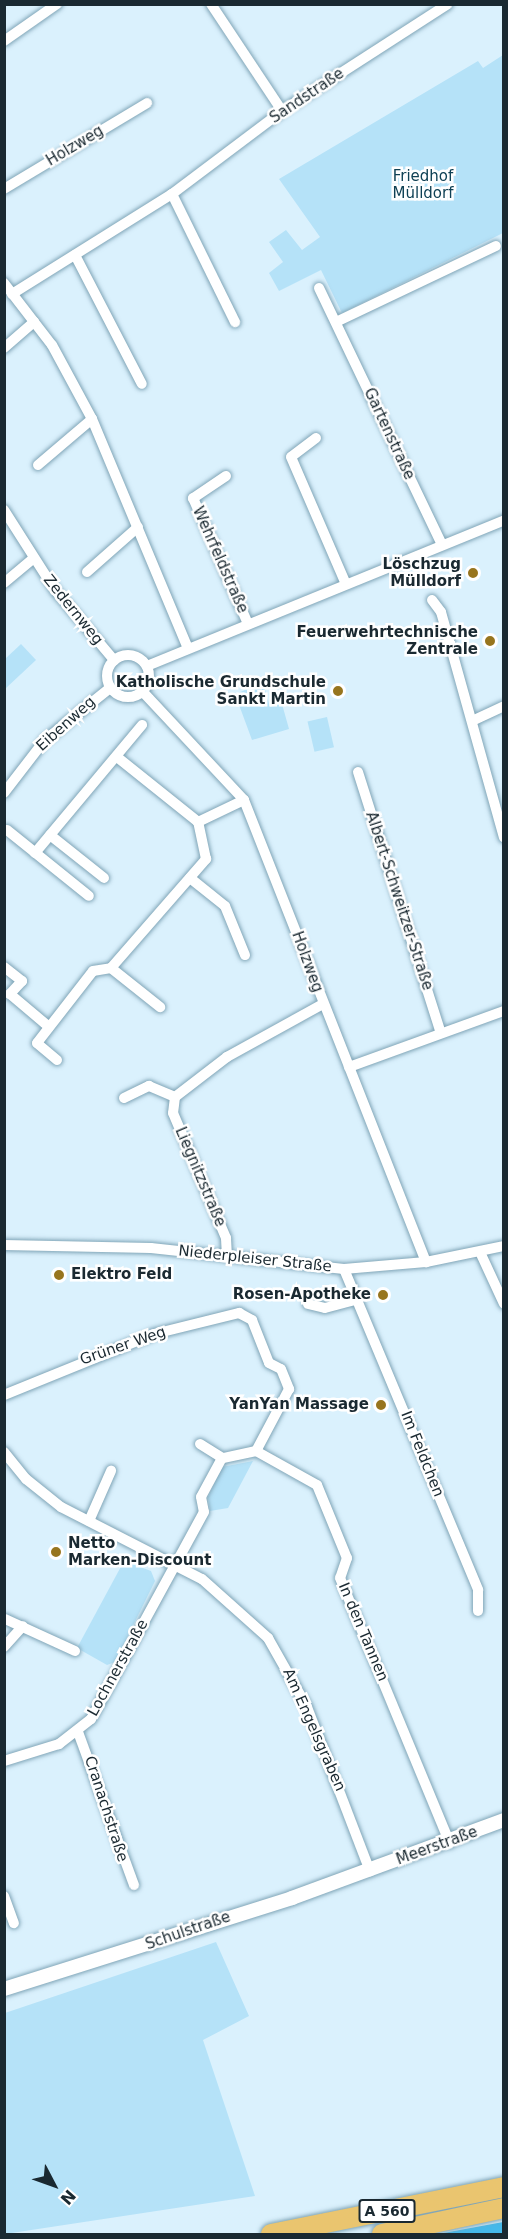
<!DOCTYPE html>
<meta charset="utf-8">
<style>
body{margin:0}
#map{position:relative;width:508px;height:2239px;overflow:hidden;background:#daf1fd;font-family:"DejaVu Sans",sans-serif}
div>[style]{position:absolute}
.green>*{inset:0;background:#b5e2f8;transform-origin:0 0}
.forest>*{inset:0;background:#44b9eb}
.roads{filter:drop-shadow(0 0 2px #80a5b7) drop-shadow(0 0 2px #80a5b7)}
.minor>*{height:10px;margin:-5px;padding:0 5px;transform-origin:5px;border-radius:5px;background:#fff}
.minor>.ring{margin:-5px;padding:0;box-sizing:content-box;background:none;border:10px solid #fff;border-radius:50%}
.tertiary>*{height:14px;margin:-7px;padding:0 7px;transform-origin:7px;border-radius:7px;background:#fff}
.motorway>*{height:20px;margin:-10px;padding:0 10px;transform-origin:10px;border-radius:10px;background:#eac56f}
.dots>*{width:16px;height:16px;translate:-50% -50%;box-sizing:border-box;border:3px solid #fff;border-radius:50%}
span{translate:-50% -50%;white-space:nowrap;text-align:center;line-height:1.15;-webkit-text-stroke:5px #fff;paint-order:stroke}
.shield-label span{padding:2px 4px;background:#fff;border:2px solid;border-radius:4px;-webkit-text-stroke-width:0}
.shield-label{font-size:14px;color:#1a2931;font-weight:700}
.street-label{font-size:15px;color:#1a2931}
.park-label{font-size:15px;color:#0f4155}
.poi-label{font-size:15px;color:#1a2931;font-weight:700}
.right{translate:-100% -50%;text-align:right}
.left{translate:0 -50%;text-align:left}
.frame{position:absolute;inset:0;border:6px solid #1a2931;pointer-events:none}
.north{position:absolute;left:24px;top:2155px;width:60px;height:60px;-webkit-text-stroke:4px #fff;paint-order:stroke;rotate:131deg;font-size:16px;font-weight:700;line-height:24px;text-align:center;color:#1a2931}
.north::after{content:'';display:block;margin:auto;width:21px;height:27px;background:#1a2931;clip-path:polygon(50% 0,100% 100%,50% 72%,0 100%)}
</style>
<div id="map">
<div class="green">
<div style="clip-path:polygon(503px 55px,503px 233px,342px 313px,321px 270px,279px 291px,269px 273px,283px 262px,269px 242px,286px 230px,302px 250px,320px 237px,279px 179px,478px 61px,483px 68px)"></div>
<div style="clip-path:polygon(21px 644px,36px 660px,5px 689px,5px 659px)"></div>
<div style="clip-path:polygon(263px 683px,270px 707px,282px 704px,289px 729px,252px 740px,235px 694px)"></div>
<div style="left:327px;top:717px;width:31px;height:20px;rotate:77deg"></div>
<div style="clip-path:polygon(253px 1461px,228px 1508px,210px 1511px,208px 1497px,222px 1467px)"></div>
<div style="clip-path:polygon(124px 1561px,151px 1571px,155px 1581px,115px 1662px,107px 1665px,77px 1648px)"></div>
<div style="clip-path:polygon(216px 1942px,249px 2016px,203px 2040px,255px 2196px,5px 2234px,5px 2013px)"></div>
</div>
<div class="forest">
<div style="clip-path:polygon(503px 2222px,503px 2234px,438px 2234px)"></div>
</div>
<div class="roads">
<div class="minor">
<div style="left:211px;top:4px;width:128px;rotate:56.4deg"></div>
<div style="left:4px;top:41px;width:65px;rotate:-34.9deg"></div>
<div style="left:4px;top:189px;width:167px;rotate:-31deg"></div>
<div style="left:172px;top:194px;width:143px;rotate:63.8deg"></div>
<div style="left:75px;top:255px;width:145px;rotate:62.6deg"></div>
<div style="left:4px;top:283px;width:78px;rotate:52.3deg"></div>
<div style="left:52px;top:345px;width:84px;rotate:61.6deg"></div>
<div style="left:92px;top:419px;width:248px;rotate:67.3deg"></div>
<div style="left:319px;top:288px;width:285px;rotate:64.4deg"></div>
<div style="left:12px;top:294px;width:189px;rotate:-32deg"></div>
<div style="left:172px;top:194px;width:138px;rotate:-37deg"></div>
<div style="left:282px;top:111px;width:197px;rotate:-32.8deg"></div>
<div style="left:336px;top:322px;width:177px;rotate:-25.4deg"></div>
<div style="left:4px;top:348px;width:40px;rotate:-41deg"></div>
<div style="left:316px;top:438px;width:31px;rotate:143deg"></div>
<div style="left:291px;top:457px;width:138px;rotate:66.6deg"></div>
<div style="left:38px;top:465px;width:71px;rotate:-40.4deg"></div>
<div style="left:226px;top:476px;width:40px;rotate:146deg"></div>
<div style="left:193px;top:498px;width:137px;rotate:66.4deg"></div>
<div style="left:4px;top:510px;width:95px;rotate:57.5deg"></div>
<div style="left:55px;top:590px;width:92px;rotate:49.9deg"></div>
<div style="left:87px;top:572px;width:68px;rotate:-41.4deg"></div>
<div style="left:4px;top:583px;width:38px;rotate:-40deg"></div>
<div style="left:432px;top:600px;width:15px;rotate:53deg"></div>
<div style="left:441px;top:612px;width:234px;rotate:74.4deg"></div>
<div class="ring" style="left:107px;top:655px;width:32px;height:32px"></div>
<div style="left:147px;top:666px;width:386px;rotate:-22.2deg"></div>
<div style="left:143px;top:692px;width:148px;rotate:46.9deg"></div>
<div style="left:244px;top:800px;width:497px;rotate:68.5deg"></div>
<div style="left:472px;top:721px;width:35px;rotate:-25deg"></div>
<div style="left:117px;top:757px;width:104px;rotate:38.7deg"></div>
<div style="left:358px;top:772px;width:271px;rotate:72.4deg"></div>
<div style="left:4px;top:793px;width:66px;rotate:-52.4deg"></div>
<div style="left:44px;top:741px;width:85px;rotate:-38.8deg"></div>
<div style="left:7px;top:830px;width:105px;rotate:38.8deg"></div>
<div style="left:50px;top:835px;width:69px;rotate:38.5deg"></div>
<div style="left:35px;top:853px;width:167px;rotate:-50.1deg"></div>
<div style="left:190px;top:878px;width:45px;rotate:38.7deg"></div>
<div style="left:225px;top:906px;width:53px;rotate:67.8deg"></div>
<div style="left:4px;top:967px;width:23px;rotate:38deg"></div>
<div style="left:22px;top:981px;width:18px;rotate:133deg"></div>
<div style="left:10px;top:994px;width:51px;rotate:40.2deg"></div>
<div style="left:111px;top:968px;width:63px;rotate:38.5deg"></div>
<div style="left:57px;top:1060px;width:26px;rotate:-140deg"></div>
<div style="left:37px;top:1043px;width:91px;rotate:-52.1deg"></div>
<div style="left:93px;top:971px;width:18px;rotate:-9deg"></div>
<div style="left:111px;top:968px;width:145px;rotate:-48.9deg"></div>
<div style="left:206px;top:859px;width:38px;rotate:-102deg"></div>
<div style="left:198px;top:822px;width:51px;rotate:-25.6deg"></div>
<div style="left:349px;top:1067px;width:165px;rotate:-19.9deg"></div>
<div style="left:175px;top:1097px;width:16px;rotate:97deg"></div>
<div style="left:173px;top:1113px;width:136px;rotate:67deg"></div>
<div style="left:226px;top:1238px;width:19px;rotate:87deg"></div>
<div style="left:124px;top:1098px;width:28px;rotate:-26deg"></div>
<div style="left:149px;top:1086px;width:28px;rotate:23deg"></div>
<div style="left:175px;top:1097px;width:66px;rotate:-37.6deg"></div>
<div style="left:227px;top:1057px;width:110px;rotate:-28.9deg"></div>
<div style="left:4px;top:1245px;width:147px;rotate:1.2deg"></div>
<div style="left:151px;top:1248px;width:194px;rotate:6.2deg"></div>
<div style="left:344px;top:1269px;width:82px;rotate:-4.9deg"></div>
<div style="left:426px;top:1262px;width:80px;rotate:-11.6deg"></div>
<div style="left:480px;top:1252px;width:57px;rotate:65.2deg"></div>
<div style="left:344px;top:1269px;width:348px;rotate:67.3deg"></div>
<div style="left:478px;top:1590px;width:21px;rotate:90deg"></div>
<div style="left:308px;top:1304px;width:17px;rotate:13deg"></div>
<div style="left:325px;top:1308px;width:34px;rotate:-15deg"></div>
<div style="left:4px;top:1395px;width:162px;rotate:-22.1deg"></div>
<div style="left:154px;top:1334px;width:88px;rotate:-13.9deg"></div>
<div style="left:239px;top:1313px;width:15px;rotate:28deg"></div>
<div style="left:252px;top:1320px;width:46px;rotate:68.4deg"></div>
<div style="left:269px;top:1363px;width:13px;rotate:27deg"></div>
<div style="left:281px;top:1369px;width:22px;rotate:68deg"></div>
<div style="left:289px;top:1389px;width:70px;rotate:118deg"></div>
<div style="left:256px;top:1451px;width:35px;rotate:168deg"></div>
<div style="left:222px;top:1458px;width:44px;rotate:118.3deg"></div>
<div style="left:201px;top:1497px;width:15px;rotate:79deg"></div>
<div style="left:204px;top:1512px;width:236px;rotate:118.6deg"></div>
<div style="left:91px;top:1719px;width:41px;rotate:142deg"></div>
<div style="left:59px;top:1744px;width:58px;rotate:162.8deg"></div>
<div style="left:200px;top:1444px;width:26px;rotate:32deg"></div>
<div style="left:256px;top:1451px;width:70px;rotate:29.1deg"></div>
<div style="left:317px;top:1485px;width:79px;rotate:67.7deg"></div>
<div style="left:347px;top:1558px;width:21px;rotate:109deg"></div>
<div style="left:340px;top:1578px;width:287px;rotate:67.5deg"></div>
<div style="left:4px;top:1452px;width:35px;rotate:51deg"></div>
<div style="left:26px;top:1479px;width:45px;rotate:38.7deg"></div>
<div style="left:61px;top:1507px;width:158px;rotate:27.1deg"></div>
<div style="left:202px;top:1579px;width:89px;rotate:41.8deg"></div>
<div style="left:268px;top:1638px;width:79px;rotate:60.5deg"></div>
<div style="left:307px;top:1707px;width:176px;rotate:69deg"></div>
<div style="left:89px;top:1521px;width:55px;rotate:-66.3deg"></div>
<div style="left:5px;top:1619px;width:77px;rotate:24.6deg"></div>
<div style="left:4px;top:1647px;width:28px;rotate:-48deg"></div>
<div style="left:78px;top:1732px;width:163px;rotate:69.9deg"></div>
<div style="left:4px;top:1896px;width:29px;rotate:70deg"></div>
</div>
<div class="tertiary">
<div style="left:4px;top:1989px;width:302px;rotate:-17.5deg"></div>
<div style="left:292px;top:1898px;width:226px;rotate:-20.2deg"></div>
</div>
<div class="motorway">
<div style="left:271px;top:2234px;width:238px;rotate:-11.4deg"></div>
<div style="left:382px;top:2234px;width:125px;rotate:-12deg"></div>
</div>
</div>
<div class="dots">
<div style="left:473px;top:573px;background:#97751e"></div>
<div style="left:490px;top:641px;background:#97751e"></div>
<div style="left:338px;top:691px;background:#97751e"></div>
<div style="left:59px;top:1275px;background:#97751e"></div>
<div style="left:383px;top:1295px;background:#97751e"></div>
<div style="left:381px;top:1405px;background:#97751e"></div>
<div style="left:56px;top:1552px;background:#97751e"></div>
</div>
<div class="shield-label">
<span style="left:387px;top:2211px">A 560</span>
</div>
<div class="street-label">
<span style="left:307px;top:96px;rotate:-34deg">Sandstraße</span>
<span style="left:75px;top:146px;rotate:-31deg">Holzweg</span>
<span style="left:389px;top:434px;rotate:65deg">Gartenstraße</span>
<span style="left:220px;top:560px;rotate:66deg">Wehrfeldstraße</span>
<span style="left:73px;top:610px;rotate:51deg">Zedernweg</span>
<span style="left:66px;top:724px;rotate:-42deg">Eibenweg</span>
<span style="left:399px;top:901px;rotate:72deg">Albert-Schweitzer-Straße</span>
<span style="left:307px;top:962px;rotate:70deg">Holzweg</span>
<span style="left:200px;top:1177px;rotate:67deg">Liegnitzstraße</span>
<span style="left:255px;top:1259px;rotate:6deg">Niederpleiser Straße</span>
<span style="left:123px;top:1346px;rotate:-19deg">Grüner Weg</span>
<span style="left:422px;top:1454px;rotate:68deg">Im Feldchen</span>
<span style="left:363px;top:1632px;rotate:67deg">In den Tannen</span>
<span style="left:118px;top:1668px;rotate:-61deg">Lochnerstraße</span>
<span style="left:314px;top:1730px;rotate:66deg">Am Engelsgraben</span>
<span style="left:106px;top:1809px;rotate:72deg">Cranachstraße</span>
<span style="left:437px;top:1846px;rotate:-20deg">Meerstraße</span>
<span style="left:188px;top:1931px;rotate:-19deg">Schulstraße</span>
</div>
<div class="park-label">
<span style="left:423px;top:185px">Friedhof<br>Mülldorf</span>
</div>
<div class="poi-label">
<span class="right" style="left:461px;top:573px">Löschzug<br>Mülldorf</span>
<span class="right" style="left:478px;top:641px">Feuerwehrtechnische<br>Zentrale</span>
<span class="right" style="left:326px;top:691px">Katholische Grundschule<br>Sankt Martin</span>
<span class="left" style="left:71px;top:1275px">Elektro Feld</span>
<span class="right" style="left:371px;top:1295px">Rosen-Apotheke</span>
<span class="right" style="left:369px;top:1405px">YanYan Massage</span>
<span class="left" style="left:68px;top:1552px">Netto<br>Marken-Discount</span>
</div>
<div class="frame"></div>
<div class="north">N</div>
</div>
